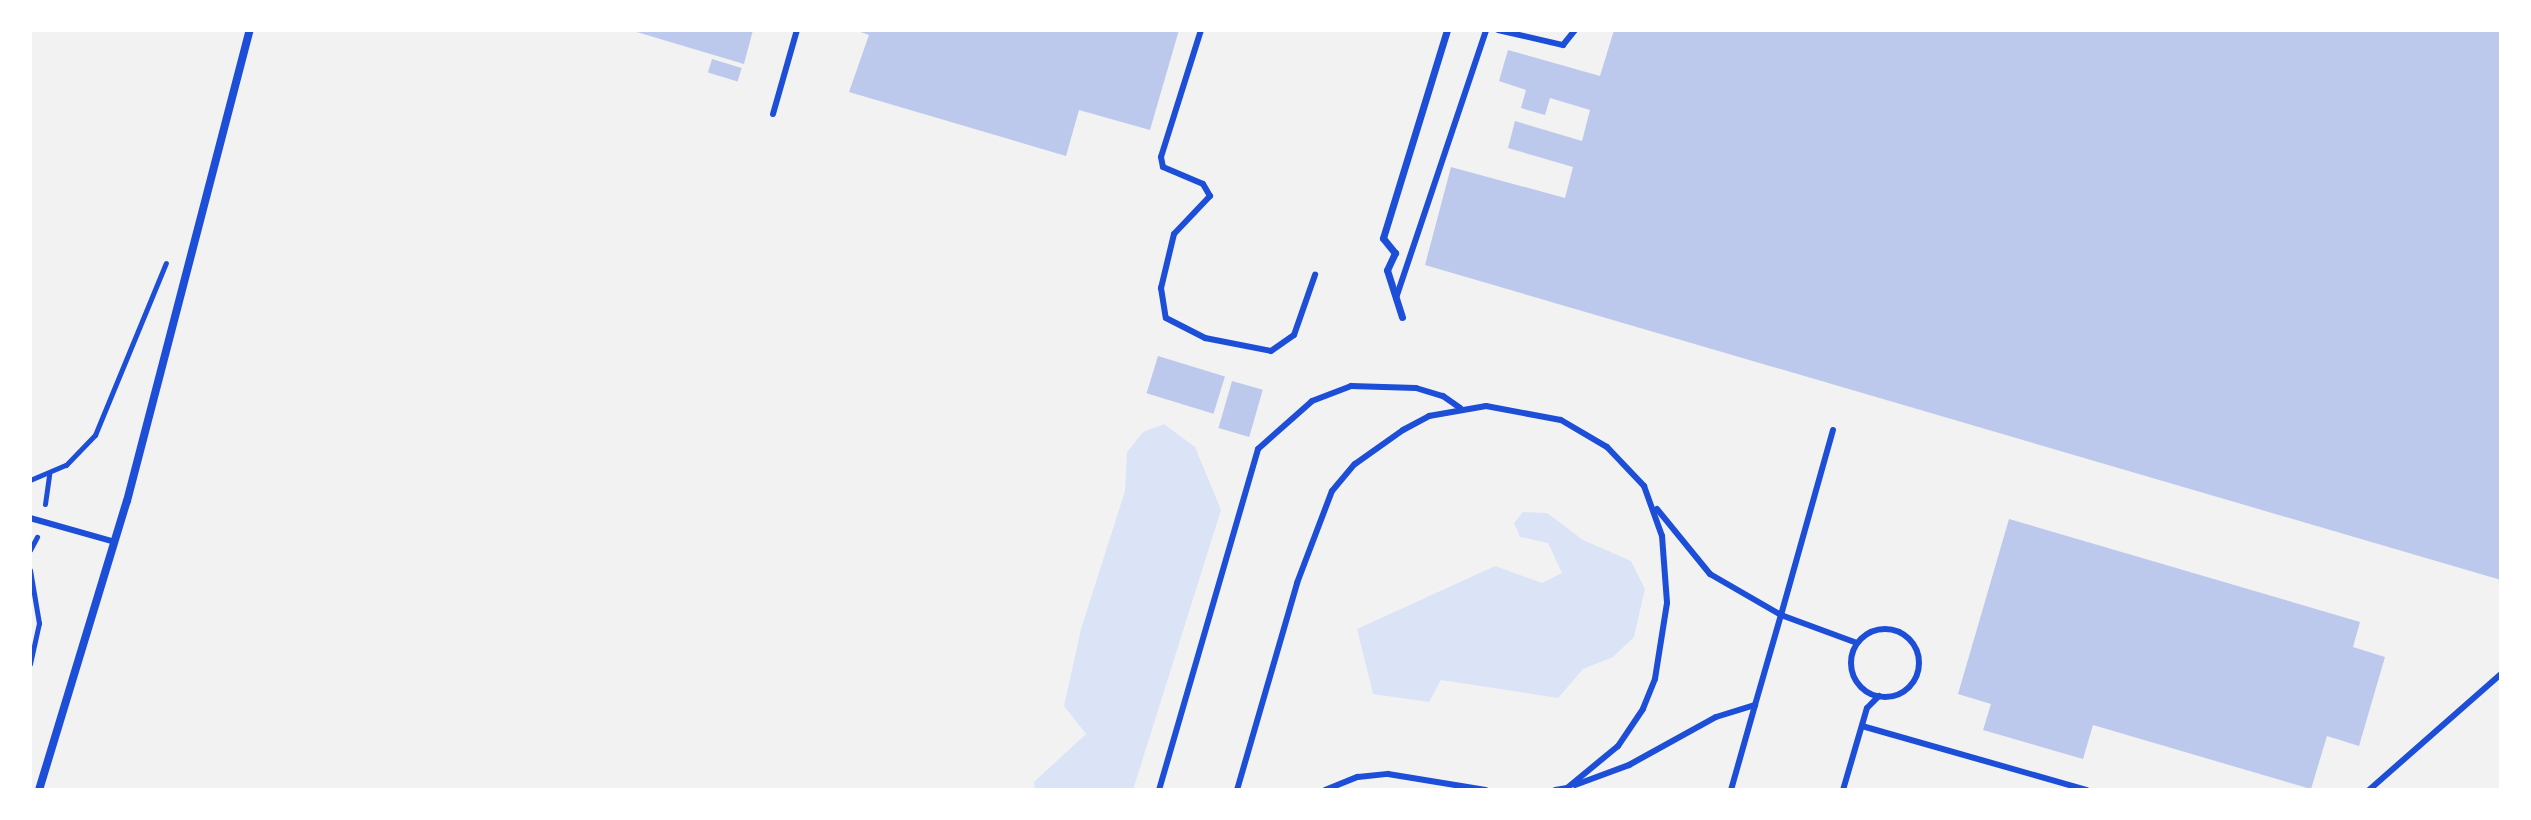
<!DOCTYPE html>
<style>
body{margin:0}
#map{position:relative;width:2531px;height:820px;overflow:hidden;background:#f2f2f2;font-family:"Work Sans",sans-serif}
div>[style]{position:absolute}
.green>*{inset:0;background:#dbe4f7}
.building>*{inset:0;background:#bdc9ec;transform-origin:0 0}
.path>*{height:5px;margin:-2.5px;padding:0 2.5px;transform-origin:2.5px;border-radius:2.5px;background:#1d4ed8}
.service>*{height:6px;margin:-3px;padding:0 3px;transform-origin:3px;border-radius:3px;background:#1d4ed8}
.service>.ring{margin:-3px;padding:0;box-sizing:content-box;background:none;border:6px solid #1d4ed8;border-radius:50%}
.pedestrian>*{height:7px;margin:-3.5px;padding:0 3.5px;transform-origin:3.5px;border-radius:3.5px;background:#1d4ed8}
.minor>*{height:8px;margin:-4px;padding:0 4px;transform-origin:4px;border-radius:4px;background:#1d4ed8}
span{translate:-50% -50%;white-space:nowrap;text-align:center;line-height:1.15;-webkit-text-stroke:8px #fff;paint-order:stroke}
.frame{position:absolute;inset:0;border:32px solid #fff;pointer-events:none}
</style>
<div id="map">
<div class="green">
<div style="clip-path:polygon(1164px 424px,1195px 447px,1221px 510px,1133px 790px,1035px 790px,1034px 782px,1086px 734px,1064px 706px,1081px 629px,1125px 491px,1127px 452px,1143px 432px)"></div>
<div style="clip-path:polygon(1523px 512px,1547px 513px,1583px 540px,1631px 561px,1645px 589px,1634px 637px,1613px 657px,1583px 669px,1558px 698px,1441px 680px,1429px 702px,1373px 694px,1357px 629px,1495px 566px,1542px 583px,1562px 573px,1548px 543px,1520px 537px,1514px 523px)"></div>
</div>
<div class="building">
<div style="clip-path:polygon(630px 30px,753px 30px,744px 64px)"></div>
<div style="clip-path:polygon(855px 30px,1179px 30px,1150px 130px,1079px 110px,1066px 156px,849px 92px,869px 35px)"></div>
<div style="clip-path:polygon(1614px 30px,2501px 30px,2501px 580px,1425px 265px,1451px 167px,1565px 198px,1573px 167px,1508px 148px,1515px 121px,1582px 141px,1590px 110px,1550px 98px,1545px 115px,1521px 108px,1526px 90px,1499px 81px,1508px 50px,1600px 76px)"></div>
<div style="left:712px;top:59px;width:31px;height:14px;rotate:17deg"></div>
<div style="left:1158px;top:356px;width:70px;height:39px;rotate:17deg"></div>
<div style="left:1232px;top:381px;width:32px;height:49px;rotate:16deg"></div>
<div style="clip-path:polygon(2009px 519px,2360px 622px,2353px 647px,2385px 657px,2359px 746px,2327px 736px,2311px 789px,2093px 725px,2083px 759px,1983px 730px,1991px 704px,1958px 694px)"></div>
</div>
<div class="path">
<div style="left:30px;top:480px;width:39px;rotate:-23deg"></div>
<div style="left:66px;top:465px;width:42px;rotate:-46deg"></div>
<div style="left:95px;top:435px;width:186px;rotate:-67.6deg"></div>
<div style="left:45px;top:504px;width:30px;rotate:-82deg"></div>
<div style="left:30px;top:550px;width:15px;rotate:-62deg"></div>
<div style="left:30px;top:570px;width:54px;rotate:80.4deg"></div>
<div style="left:39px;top:623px;width:42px;rotate:102.4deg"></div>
</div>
<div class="service">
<div style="left:1201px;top:30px;width:133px;rotate:107.5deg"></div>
<div style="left:1161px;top:157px;width:10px;rotate:79deg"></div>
<div style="left:1163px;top:167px;width:43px;rotate:23deg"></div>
<div style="left:1203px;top:184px;width:14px;rotate:60deg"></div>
<div style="left:1210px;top:196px;width:52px;rotate:133.5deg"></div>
<div style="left:1174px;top:234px;width:56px;rotate:103.5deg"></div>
<div style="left:1161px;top:288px;width:30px;rotate:81deg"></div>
<div style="left:1166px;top:318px;width:44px;rotate:27.1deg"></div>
<div style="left:1205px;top:338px;width:67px;rotate:11.1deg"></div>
<div style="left:1271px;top:351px;width:28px;rotate:-35deg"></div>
<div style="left:1294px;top:335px;width:64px;rotate:-70.7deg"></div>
<div style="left:1498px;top:30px;width:67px;rotate:13deg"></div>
<div style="left:1563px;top:45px;width:19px;rotate:-51deg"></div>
<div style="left:773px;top:114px;width:87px;rotate:-74.1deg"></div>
<div style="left:1396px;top:298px;width:283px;rotate:-71.4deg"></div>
<div style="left:1833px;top:430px;width:192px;rotate:105.7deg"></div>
<div style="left:1781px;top:615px;width:81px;rotate:20.2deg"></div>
<div style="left:30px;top:518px;width:88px;rotate:15.8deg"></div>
<div class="ring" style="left:1851px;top:629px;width:62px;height:62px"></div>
<div style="left:1862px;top:726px;width:234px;rotate:15.9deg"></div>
<div style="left:1575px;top:785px;width:58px;rotate:-20.3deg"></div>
<div style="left:1629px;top:765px;width:99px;rotate:-28.9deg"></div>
<div style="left:1716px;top:717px;width:41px;rotate:-17.1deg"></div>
<div style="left:1755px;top:705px;width:94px;rotate:-73.9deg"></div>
<div style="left:1781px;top:615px;width:82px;rotate:-150deg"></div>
<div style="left:1710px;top:574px;width:84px;rotate:-129.2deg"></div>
<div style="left:1159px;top:790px;width:355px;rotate:-73.8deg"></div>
<div style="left:1258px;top:449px;width:72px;rotate:-41.6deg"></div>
<div style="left:1312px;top:401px;width:42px;rotate:-21deg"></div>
<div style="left:1351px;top:386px;width:65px;rotate:1.8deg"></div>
<div style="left:1416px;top:388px;width:28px;rotate:17deg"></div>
<div style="left:1443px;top:396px;width:21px;rotate:35deg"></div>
<div style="left:1237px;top:790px;width:216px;rotate:-73.8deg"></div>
<div style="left:1297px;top:583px;width:98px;rotate:-69.2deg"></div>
<div style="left:1332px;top:491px;width:35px;rotate:-50deg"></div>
<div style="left:1355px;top:464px;width:59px;rotate:-35.3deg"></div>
<div style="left:1403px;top:430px;width:30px;rotate:-28deg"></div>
<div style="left:1429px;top:416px;width:58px;rotate:-10deg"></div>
<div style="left:1486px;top:406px;width:76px;rotate:10.6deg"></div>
<div style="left:1561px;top:420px;width:53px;rotate:30.4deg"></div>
<div style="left:1607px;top:447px;width:54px;rotate:46.5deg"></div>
<div style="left:1644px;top:486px;width:53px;rotate:70.2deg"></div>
<div style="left:1662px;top:536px;width:67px;rotate:85.7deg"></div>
<div style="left:1667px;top:603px;width:77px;rotate:99deg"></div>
<div style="left:1655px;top:679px;width:32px;rotate:112deg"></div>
<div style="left:1643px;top:709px;width:45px;rotate:124deg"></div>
<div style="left:1618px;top:746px;width:66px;rotate:140.5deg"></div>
<div style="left:1567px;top:788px;width:12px;rotate:171deg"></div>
<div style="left:1325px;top:790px;width:35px;rotate:-22deg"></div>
<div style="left:1358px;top:777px;width:30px;rotate:-6deg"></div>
<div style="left:1388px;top:774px;width:99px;rotate:9.3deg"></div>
<div style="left:1731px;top:790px;width:88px;rotate:-74.2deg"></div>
<div style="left:1843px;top:790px;width:85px;rotate:-73.7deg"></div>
<div style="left:1867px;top:708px;width:17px;rotate:-45deg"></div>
<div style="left:2369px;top:790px;width:176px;rotate:-41.3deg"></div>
</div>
<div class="pedestrian">
<div style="left:1402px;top:317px;width:49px;rotate:-107.7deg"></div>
<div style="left:1387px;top:270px;width:19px;rotate:-65deg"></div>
<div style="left:1395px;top:253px;width:19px;rotate:-129deg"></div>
<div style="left:1383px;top:238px;width:218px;rotate:-72.9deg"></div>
</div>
<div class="minor">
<div style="left:39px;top:790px;width:302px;rotate:-73.1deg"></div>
<div style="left:127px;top:501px;width:487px;rotate:-75.4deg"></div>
</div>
<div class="frame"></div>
</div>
